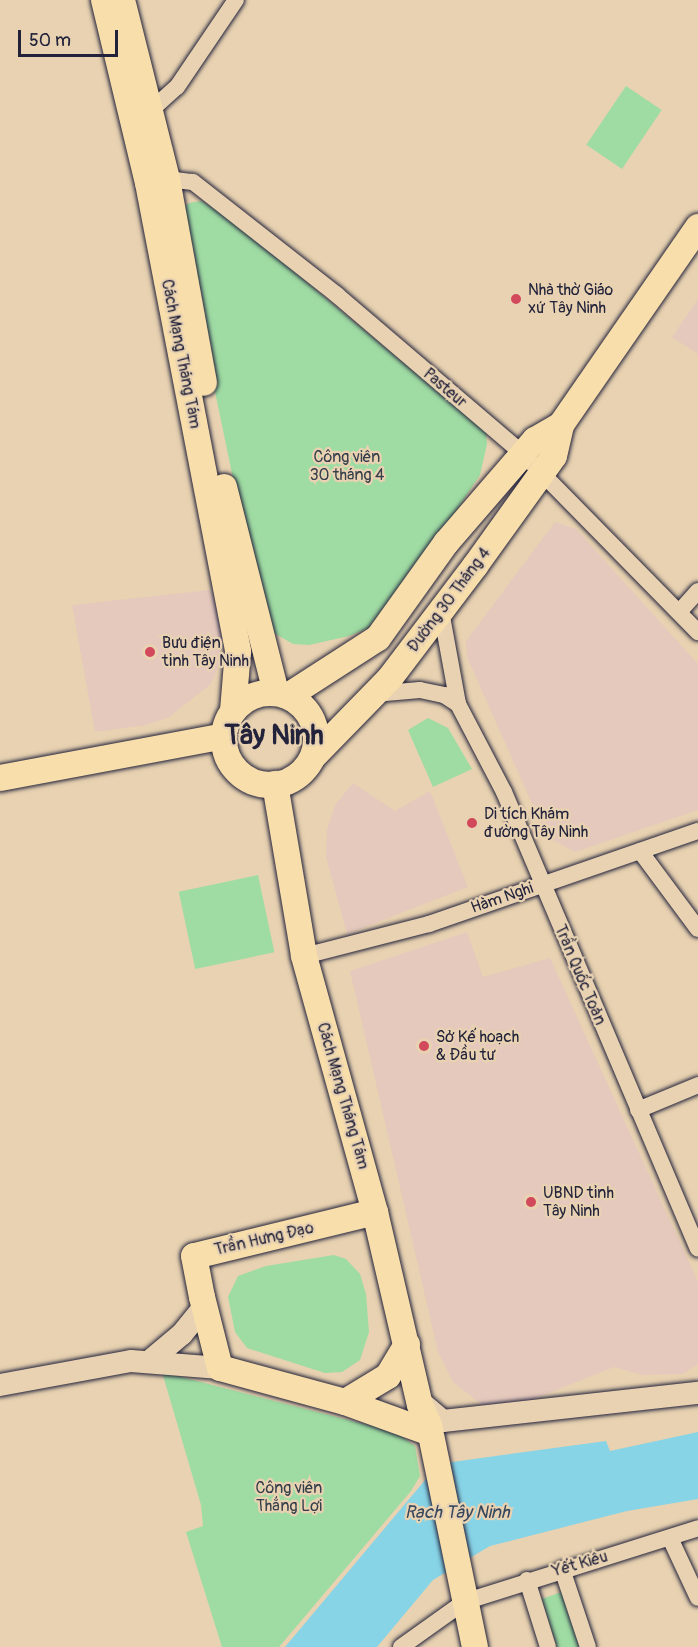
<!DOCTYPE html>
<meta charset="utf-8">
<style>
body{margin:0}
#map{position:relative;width:698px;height:1647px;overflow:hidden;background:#e8d2b1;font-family:Pangolin,sans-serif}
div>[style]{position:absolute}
.built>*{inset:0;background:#e5c9bd}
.green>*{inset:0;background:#9fdca3;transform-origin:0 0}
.water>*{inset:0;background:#88d4e7}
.roads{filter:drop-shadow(0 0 2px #22223b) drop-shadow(0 0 2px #22223b)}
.street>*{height:16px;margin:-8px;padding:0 8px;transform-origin:8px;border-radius:8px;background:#e8d2b1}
.secondary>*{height:22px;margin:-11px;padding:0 11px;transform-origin:11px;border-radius:11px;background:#e8d2b1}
.primary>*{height:26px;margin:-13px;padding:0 13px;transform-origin:13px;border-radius:13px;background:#f8deab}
.primary>.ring{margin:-13px;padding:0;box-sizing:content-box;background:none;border:26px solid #f8deab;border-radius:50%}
.dots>*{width:16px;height:16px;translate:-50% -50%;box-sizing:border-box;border:3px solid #e8d2b1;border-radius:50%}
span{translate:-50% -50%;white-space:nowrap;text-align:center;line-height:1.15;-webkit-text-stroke:4.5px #e8d2b1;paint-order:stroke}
.poi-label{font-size:16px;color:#22223b}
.left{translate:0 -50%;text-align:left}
.street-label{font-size:16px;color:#22223b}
.park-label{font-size:16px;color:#353e4b}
.water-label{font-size:18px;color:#36465d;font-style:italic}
.town-label{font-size:28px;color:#22223b;font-weight:700}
.scale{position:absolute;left:18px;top:30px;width:100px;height:27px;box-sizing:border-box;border:3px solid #22223b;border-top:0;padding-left:8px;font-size:18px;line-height:21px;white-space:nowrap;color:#22223b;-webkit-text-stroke:4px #e8d2b1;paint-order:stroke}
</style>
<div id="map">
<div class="built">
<div style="clip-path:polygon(698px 299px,698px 354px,672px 337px)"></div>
<div style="clip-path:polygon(555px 522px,576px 529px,698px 664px,698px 810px,575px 852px,547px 837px,467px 657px,466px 641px)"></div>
<div style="clip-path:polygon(210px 590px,221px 616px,222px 637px,218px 667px,211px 684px,169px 717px,146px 725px,95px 732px,72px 605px)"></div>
<div style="clip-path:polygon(353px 783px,395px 811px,430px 791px,468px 887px,347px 934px,326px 857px,327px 830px,335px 805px)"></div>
<div style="clip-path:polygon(467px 932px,483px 977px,550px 958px,698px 1282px,698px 1364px,683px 1374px,642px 1375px,614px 1367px,512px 1408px,485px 1407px,453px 1382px,438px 1352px,350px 971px)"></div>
</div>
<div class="green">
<div style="left:626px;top:86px;width:43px;height:71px;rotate:34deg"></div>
<div style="clip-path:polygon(201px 201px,226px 215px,486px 432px,487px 444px,480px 475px,381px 623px,349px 636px,309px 645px,293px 644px,267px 629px,260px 608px,183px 238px,182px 209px,189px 203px)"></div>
<div style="clip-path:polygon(428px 718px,448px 728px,472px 769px,433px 787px,408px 730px)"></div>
<div style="left:258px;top:875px;width:79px;height:81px;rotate:78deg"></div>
<div style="clip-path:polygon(334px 1255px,346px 1259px,360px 1274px,366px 1294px,369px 1332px,360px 1360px,342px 1372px,325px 1373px,247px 1348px,235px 1332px,228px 1297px,238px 1276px,266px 1266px)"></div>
<div style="clip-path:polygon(162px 1372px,395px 1432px,415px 1446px,420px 1476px,411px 1491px,279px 1647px,222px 1647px,186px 1532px,203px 1526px,201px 1505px)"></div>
<div style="clip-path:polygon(564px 1591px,583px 1647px,557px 1647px,542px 1599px)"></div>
</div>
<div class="water">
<div style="clip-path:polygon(698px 1432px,698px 1499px,627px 1511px,490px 1546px,433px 1580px,377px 1647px,285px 1647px,426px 1479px,452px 1462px,606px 1441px,610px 1451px)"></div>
</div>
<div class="roads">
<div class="street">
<div style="left:150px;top:111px;width:36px;rotate:-42deg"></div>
<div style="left:177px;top:87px;width:105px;rotate:-55.9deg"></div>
<div style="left:167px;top:179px;width:26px;rotate:7deg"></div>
<div style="left:193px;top:182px;width:183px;rotate:38.1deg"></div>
<div style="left:337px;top:295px;width:245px;rotate:40.5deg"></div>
<div style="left:523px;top:454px;width:250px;rotate:45.5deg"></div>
<div style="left:441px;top:611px;width:95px;rotate:79.6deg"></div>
<div style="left:458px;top:704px;width:99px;rotate:62.4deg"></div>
<div style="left:504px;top:792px;width:496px;rotate:67deg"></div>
<div style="left:680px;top:611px;width:27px;rotate:-48deg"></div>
<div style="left:374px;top:694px;width:46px;rotate:-5deg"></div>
<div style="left:420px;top:690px;width:25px;rotate:12deg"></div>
<div style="left:444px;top:695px;width:17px;rotate:33deg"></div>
<div style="left:640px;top:851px;width:97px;rotate:53.4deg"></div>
<div style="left:304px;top:956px;width:129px;rotate:-14.4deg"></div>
<div style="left:429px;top:924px;width:285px;rotate:-19.1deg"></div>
<div style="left:638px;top:1110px;width:65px;rotate:-22.6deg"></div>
<div style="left:670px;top:1538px;width:66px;rotate:65deg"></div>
<div style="left:562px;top:1569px;width:82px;rotate:71.6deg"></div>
<div style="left:527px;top:1580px;width:70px;rotate:72.6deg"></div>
<div style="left:401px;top:1647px;width:77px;rotate:-35.5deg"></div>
<div style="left:464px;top:1602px;width:245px;rotate:-17.5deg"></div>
</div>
<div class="secondary">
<div style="left:151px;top:1360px;width:40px;rotate:-40deg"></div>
<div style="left:182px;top:1334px;width:36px;rotate:-51deg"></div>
<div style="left:0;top:1385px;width:133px;rotate:-10.4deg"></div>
<div style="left:131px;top:1361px;width:89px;rotate:4.5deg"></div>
<div style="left:419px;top:1401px;width:31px;rotate:40deg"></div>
<div style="left:443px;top:1421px;width:257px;rotate:-6.3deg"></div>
</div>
<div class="primary">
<div style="left:104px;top:0;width:188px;rotate:76.5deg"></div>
<div style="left:148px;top:183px;width:477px;rotate:79.1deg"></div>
<div style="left:238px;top:651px;width:59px;rotate:94.8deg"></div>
<div style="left:122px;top:0;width:185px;rotate:75.9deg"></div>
<div style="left:167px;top:179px;width:207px;rotate:79.7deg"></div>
<div style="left:224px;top:487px;width:212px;rotate:75.8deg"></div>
<div class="ring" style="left:224px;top:693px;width:66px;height:66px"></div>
<div style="left:288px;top:696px;width:107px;rotate:-32.8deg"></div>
<div style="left:378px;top:638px;width:117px;rotate:-54.4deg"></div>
<div style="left:446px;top:543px;width:136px;rotate:-49.2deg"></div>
<div style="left:535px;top:440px;width:30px;rotate:-30deg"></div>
<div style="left:313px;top:757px;width:110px;rotate:-45.7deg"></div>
<div style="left:390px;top:678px;width:141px;rotate:-52.8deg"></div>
<div style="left:475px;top:566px;width:135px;rotate:-54.3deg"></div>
<div style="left:554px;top:456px;width:32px;rotate:-77deg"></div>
<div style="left:561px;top:425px;width:241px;rotate:-55.3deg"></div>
<div style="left:0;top:778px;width:228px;rotate:-10.6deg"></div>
<div style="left:275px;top:784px;width:174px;rotate:80.4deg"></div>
<div style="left:304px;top:956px;width:266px;rotate:74.5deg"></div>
<div style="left:375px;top:1212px;width:198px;rotate:76.9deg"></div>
<div style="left:420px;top:1405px;width:22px;rotate:66deg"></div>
<div style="left:429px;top:1425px;width:227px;rotate:78.3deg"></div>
<div style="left:375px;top:1212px;width:186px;rotate:166.3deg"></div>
<div style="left:194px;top:1256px;width:42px;rotate:79deg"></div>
<div style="left:202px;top:1297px;width:73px;rotate:75.8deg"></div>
<div style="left:220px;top:1368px;width:130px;rotate:15.2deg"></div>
<div style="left:345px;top:1402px;width:88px;rotate:19.9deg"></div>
<div style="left:345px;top:1402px;width:50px;rotate:-31.2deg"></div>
<div style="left:388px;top:1376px;width:37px;rotate:-59deg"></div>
</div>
</div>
<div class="dots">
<div style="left:516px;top:299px;background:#d1495b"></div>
<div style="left:150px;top:652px;background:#d1495b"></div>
<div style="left:472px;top:823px;background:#d1495b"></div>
<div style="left:424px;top:1046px;background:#d1495b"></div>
<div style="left:531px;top:1202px;background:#d1495b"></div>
</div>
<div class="poi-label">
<span class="left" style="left:528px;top:299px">Nhà thờ Giáo<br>xứ Tây Ninh</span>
<span class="left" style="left:162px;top:652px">Bưu điện<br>tỉnh Tây Ninh</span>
<span class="left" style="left:484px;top:823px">Di tích Khám<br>đường Tây Ninh</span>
<span class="left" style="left:436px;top:1046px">Sở Kế hoạch<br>&amp; Đầu tư</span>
<span class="left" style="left:543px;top:1202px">UBND tỉnh<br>Tây Ninh</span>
</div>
<div class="street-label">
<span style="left:181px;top:354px;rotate:79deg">Cách Mạng Tháng Tám</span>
<span style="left:445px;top:388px;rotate:40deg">Pasteur</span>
<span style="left:449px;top:600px;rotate:-53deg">Đường 30 Tháng 4</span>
<span style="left:502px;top:898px;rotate:-19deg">Hàm Nghi</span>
<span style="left:580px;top:975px;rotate:67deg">Trần Quốc Toản</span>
<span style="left:343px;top:1096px;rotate:74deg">Cách Mạng Tháng Tám</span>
<span style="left:264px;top:1239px;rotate:-13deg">Trần Hưng Đạo</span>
<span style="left:580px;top:1564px;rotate:-16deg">Yết Kiêu</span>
</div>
<div class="park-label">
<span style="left:347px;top:466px">Công viên<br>30 tháng 4</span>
<span style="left:289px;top:1497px">Công viên<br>Thắng Lợi</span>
</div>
<div class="water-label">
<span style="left:457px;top:1513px">Rạch Tây Ninh</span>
</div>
<div class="town-label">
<span style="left:274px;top:736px">Tây Ninh</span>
</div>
<div class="scale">50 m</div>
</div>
